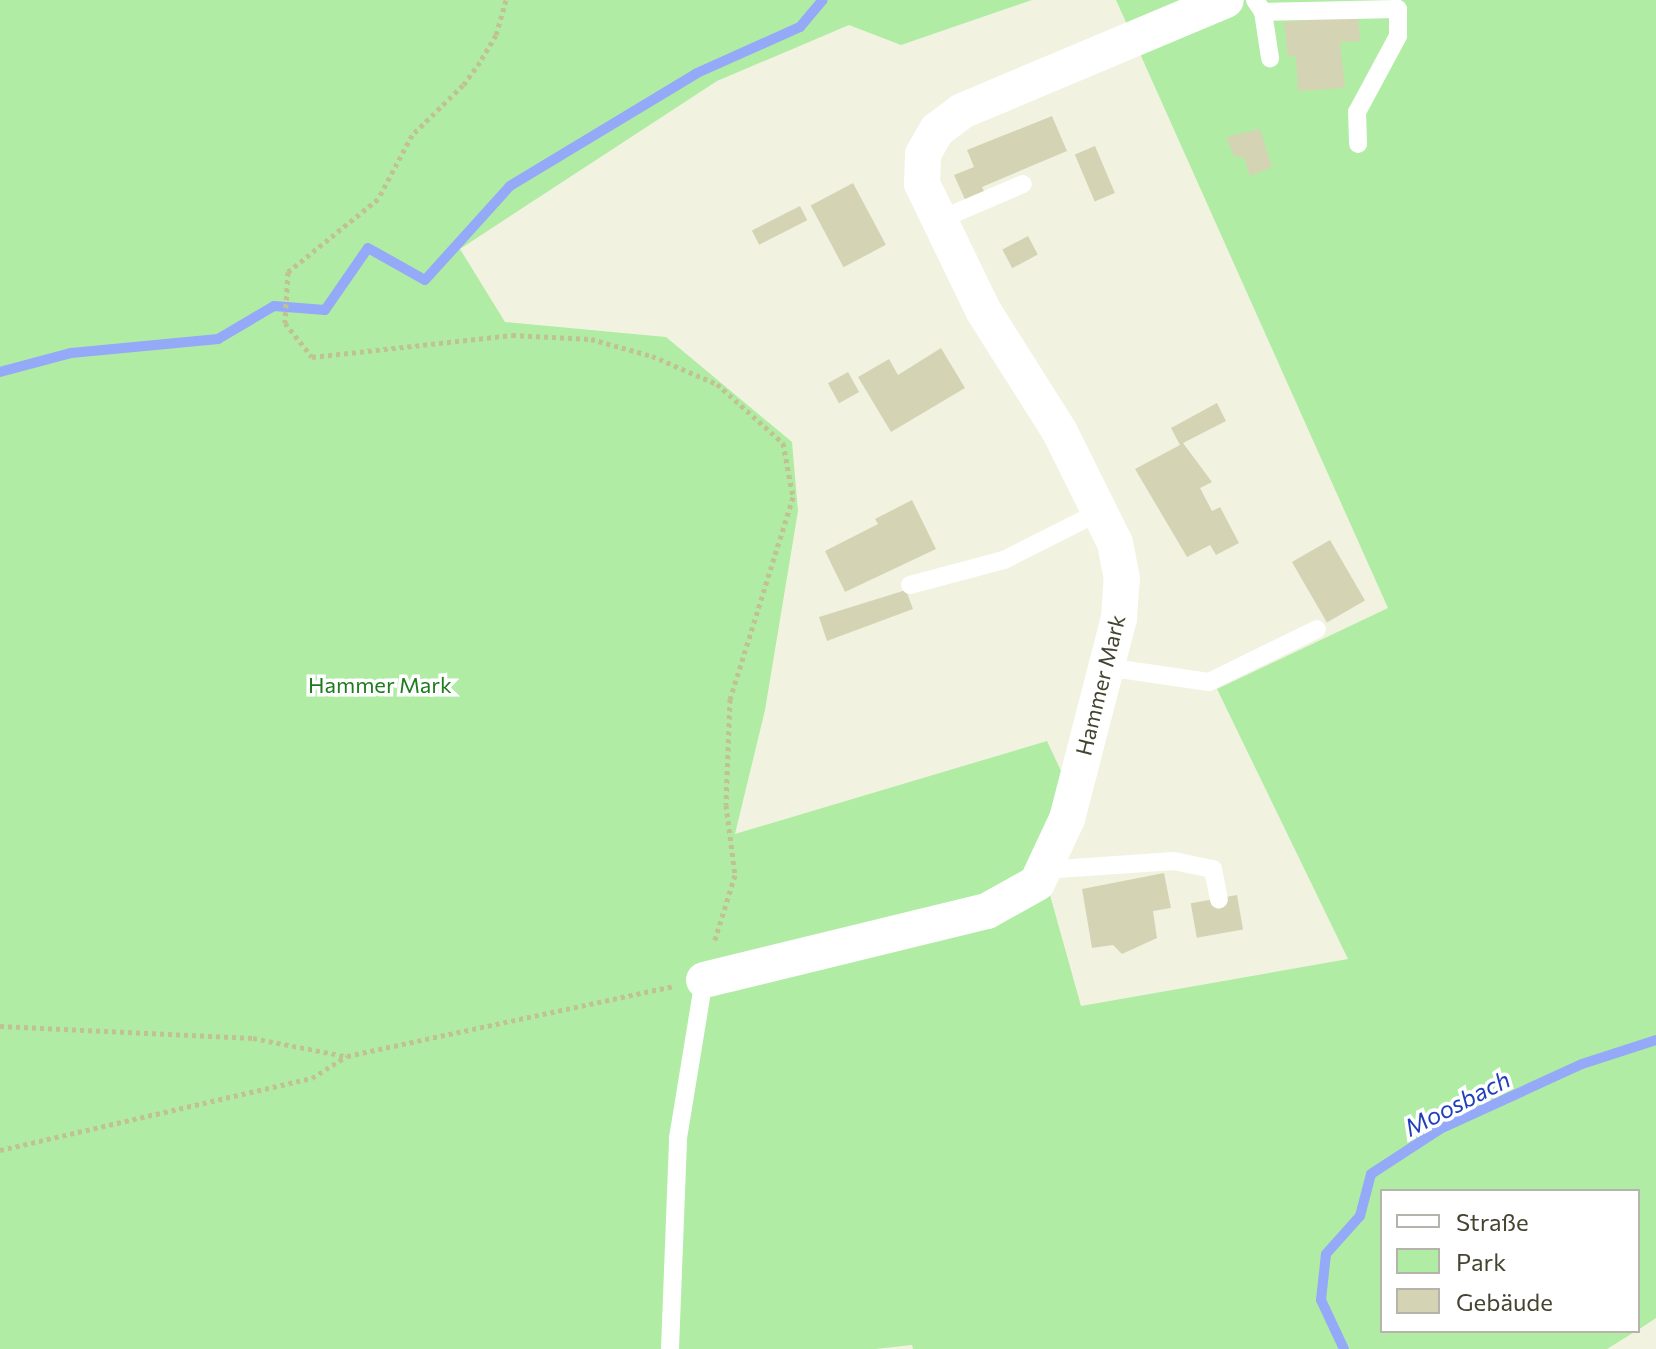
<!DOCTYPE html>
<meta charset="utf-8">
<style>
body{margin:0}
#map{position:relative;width:1656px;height:1349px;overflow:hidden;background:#f1f3e0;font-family:Commissioner,sans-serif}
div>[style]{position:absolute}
.green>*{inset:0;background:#b0eca4}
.stream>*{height:10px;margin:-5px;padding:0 5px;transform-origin:5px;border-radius:5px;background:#94a9f8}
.building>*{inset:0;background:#d4d4b5;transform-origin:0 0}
.path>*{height:5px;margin-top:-2.5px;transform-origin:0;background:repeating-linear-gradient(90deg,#c1c292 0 4px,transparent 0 8px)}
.service>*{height:18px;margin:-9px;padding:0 9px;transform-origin:9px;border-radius:9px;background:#fff}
.minor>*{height:36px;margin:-18px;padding:0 18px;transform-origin:18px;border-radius:18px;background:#fff}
span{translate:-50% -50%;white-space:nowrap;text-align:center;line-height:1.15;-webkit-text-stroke:7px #fff;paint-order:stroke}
.park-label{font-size:22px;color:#1f7b1f}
.street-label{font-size:22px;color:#444431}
.water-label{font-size:24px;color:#203fba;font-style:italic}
.legend{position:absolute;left:1380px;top:1189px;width:260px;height:144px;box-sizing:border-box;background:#fff;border:2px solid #b4b4ad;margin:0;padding:10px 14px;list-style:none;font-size:24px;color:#444431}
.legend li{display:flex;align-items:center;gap:16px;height:40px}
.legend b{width:40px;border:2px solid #b4b4ad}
</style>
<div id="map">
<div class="green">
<div style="clip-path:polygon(0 0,1032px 0,901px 45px,849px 25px,717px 81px,460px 249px,505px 322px,666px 337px,792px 442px,798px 511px,765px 710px,735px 834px,1047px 741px,1068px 786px,1043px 870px,1081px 1006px,1348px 959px,1217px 689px,1388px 608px,1116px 0,1656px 0,1656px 1318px,1638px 1330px,1638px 1191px,1382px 1191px,1382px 1331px,1636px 1331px,1607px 1349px,913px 1349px,912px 1345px,875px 1349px,0 1349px)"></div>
</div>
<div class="stream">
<div style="left:0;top:372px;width:73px;rotate:-15deg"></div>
<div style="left:71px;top:353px;width:148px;rotate:-5.4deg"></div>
<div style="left:218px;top:339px;width:65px;rotate:-30.5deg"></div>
<div style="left:274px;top:306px;width:51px;rotate:4.5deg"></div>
<div style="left:325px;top:310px;width:75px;rotate:-55.3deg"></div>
<div style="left:368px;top:248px;width:65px;rotate:29.3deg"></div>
<div style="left:425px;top:280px;width:127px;rotate:-47.9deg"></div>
<div style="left:510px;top:186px;width:218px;rotate:-31.1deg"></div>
<div style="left:697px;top:73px;width:113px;rotate:-24.1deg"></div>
<div style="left:800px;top:27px;width:35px;rotate:-50deg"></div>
<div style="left:1344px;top:1349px;width:54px;rotate:-115.1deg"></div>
<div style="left:1321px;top:1300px;width:46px;rotate:-83.8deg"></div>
<div style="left:1326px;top:1254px;width:51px;rotate:-48.2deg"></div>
<div style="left:1360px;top:1216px;width:43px;rotate:-75.3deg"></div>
<div style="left:1371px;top:1174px;width:82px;rotate:-33.1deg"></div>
<div style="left:1440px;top:1129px;width:156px;rotate:-24.6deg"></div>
<div style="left:1582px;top:1064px;width:78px;rotate:-18deg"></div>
</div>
<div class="building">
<div style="clip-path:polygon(1358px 15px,1360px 41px,1340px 42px,1345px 88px,1298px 91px,1296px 56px,1288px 57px,1284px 22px)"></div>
<div style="clip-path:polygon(1052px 116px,1067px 151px,982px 187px,986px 195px,966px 202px,954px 175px,974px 167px,967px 150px)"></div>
<div style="clip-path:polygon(1260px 129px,1272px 167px,1250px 176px,1244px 158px,1234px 156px,1226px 137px)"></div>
<div style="left:1095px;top:146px;width:51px;height:22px;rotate:67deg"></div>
<div style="left:853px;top:183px;width:70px;height:48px;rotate:62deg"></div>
<div style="left:800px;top:206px;width:16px;height:54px;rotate:63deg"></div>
<div style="left:1028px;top:236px;width:21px;height:29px;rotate:62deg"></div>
<div style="clip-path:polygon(941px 348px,965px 388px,891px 432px,858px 377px,889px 359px,898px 375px)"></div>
<div style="left:848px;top:372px;width:23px;height:23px;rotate:61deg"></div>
<div style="clip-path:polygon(1217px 403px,1226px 421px,1183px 443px,1212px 482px,1200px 488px,1212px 511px,1220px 507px,1239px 543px,1216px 555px,1210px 545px,1187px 557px,1135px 469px,1180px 445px,1171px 428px)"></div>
<div style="clip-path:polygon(912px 500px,936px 549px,845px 592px,825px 551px,878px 524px,875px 519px)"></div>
<div style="left:1330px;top:540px;width:70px;height:44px;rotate:60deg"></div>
<div style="clip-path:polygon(906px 590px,913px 609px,827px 641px,819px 617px)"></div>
<div style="clip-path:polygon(1164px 873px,1171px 908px,1153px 911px,1157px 938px,1122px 954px,1113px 945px,1092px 948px,1082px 889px)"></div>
<div style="left:1237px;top:895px;width:35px;height:47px;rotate:80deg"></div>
</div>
<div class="path">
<div style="left:506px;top:0;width:36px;rotate:106deg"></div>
<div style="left:496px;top:35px;width:31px;rotate:121deg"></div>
<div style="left:480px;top:62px;width:29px;rotate:126deg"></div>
<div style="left:463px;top:85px;width:71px;rotate:135.6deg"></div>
<div style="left:412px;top:135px;width:72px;rotate:118deg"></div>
<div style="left:378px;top:199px;width:116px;rotate:141deg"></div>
<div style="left:288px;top:272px;width:51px;rotate:93.4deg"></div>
<div style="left:285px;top:323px;width:43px;rotate:51.5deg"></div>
<div style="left:312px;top:357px;width:201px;rotate:-6.3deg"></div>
<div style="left:512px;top:335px;width:79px;rotate:2.9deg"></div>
<div style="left:591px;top:339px;width:63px;rotate:15.6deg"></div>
<div style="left:652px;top:356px;width:71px;rotate:23.3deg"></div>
<div style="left:717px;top:384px;width:89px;rotate:41.8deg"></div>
<div style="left:783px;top:443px;width:55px;rotate:79.5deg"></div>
<div style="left:793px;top:497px;width:212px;rotate:107.3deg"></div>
<div style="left:730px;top:699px;width:106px;rotate:92.2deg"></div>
<div style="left:726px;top:805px;width:71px;rotate:82.7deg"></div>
<div style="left:735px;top:875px;width:71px;rotate:107.2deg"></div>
<div style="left:0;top:1026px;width:253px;rotate:2.7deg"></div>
<div style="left:253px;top:1038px;width:94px;rotate:11.1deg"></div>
<div style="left:0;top:1150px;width:320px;rotate:-13deg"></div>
<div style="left:312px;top:1078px;width:41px;rotate:-32.2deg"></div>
<div style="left:347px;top:1056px;width:333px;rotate:-12.1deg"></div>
</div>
<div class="service">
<div style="left:1255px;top:0;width:14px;rotate:56deg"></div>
<div style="left:1263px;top:12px;width:47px;rotate:81.3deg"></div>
<div style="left:1263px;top:12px;width:135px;rotate:-1.3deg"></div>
<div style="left:1398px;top:9px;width:27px;rotate:90deg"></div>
<div style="left:1398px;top:36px;width:86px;rotate:118.3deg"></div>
<div style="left:1357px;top:112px;width:32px;rotate:88deg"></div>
<div style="left:939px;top:220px;width:91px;rotate:-23.2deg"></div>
<div style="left:910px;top:585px;width:97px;rotate:-14.9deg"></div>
<div style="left:1004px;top:560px;width:106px;rotate:-26.8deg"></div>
<div style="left:1106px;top:667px;width:104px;rotate:8.3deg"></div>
<div style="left:1209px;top:682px;width:120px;rotate:-26.1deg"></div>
<div style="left:1043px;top:870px;width:131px;rotate:-3.9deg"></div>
<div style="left:1174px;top:861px;width:40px;rotate:12deg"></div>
<div style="left:1213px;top:869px;width:31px;rotate:79deg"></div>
<div style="left:670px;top:1349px;width:211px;rotate:-87.8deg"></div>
<div style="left:678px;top:1138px;width:160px;rotate:-80.7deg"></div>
</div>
<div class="minor">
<div style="left:704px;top:980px;width:291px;rotate:-13.7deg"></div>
<div style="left:987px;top:911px;width:57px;rotate:-29.2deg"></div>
<div style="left:1037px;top:883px;width:71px;rotate:-64.9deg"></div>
<div style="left:1067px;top:819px;width:208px;rotate:-75.5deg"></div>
<div style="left:1119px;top:618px;width:39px;rotate:-86deg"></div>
<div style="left:1122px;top:579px;width:37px;rotate:-101deg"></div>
<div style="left:1115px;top:543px;width:124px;rotate:-116.4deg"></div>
<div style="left:1060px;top:432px;width:144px;rotate:-122.3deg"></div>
<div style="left:983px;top:310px;width:140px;rotate:-115.8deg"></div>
<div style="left:922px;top:184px;width:30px;rotate:-88deg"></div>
<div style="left:923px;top:154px;width:28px;rotate:-60deg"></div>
<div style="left:937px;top:130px;width:31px;rotate:-37deg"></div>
<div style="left:962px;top:111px;width:286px;rotate:-22.8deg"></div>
</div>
<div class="park-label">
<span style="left:380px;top:685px">Hammer Mark</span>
</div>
<div class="street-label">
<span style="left:1100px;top:685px;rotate:-76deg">Hammer Mark</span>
</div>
<div class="water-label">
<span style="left:1457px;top:1103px;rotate:-27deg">Moosbach</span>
</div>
<ul class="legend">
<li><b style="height:10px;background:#fff"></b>Straße</li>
<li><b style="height:22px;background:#b0eca4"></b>Park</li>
<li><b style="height:22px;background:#d4d4b5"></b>Gebäude</li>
</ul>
</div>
